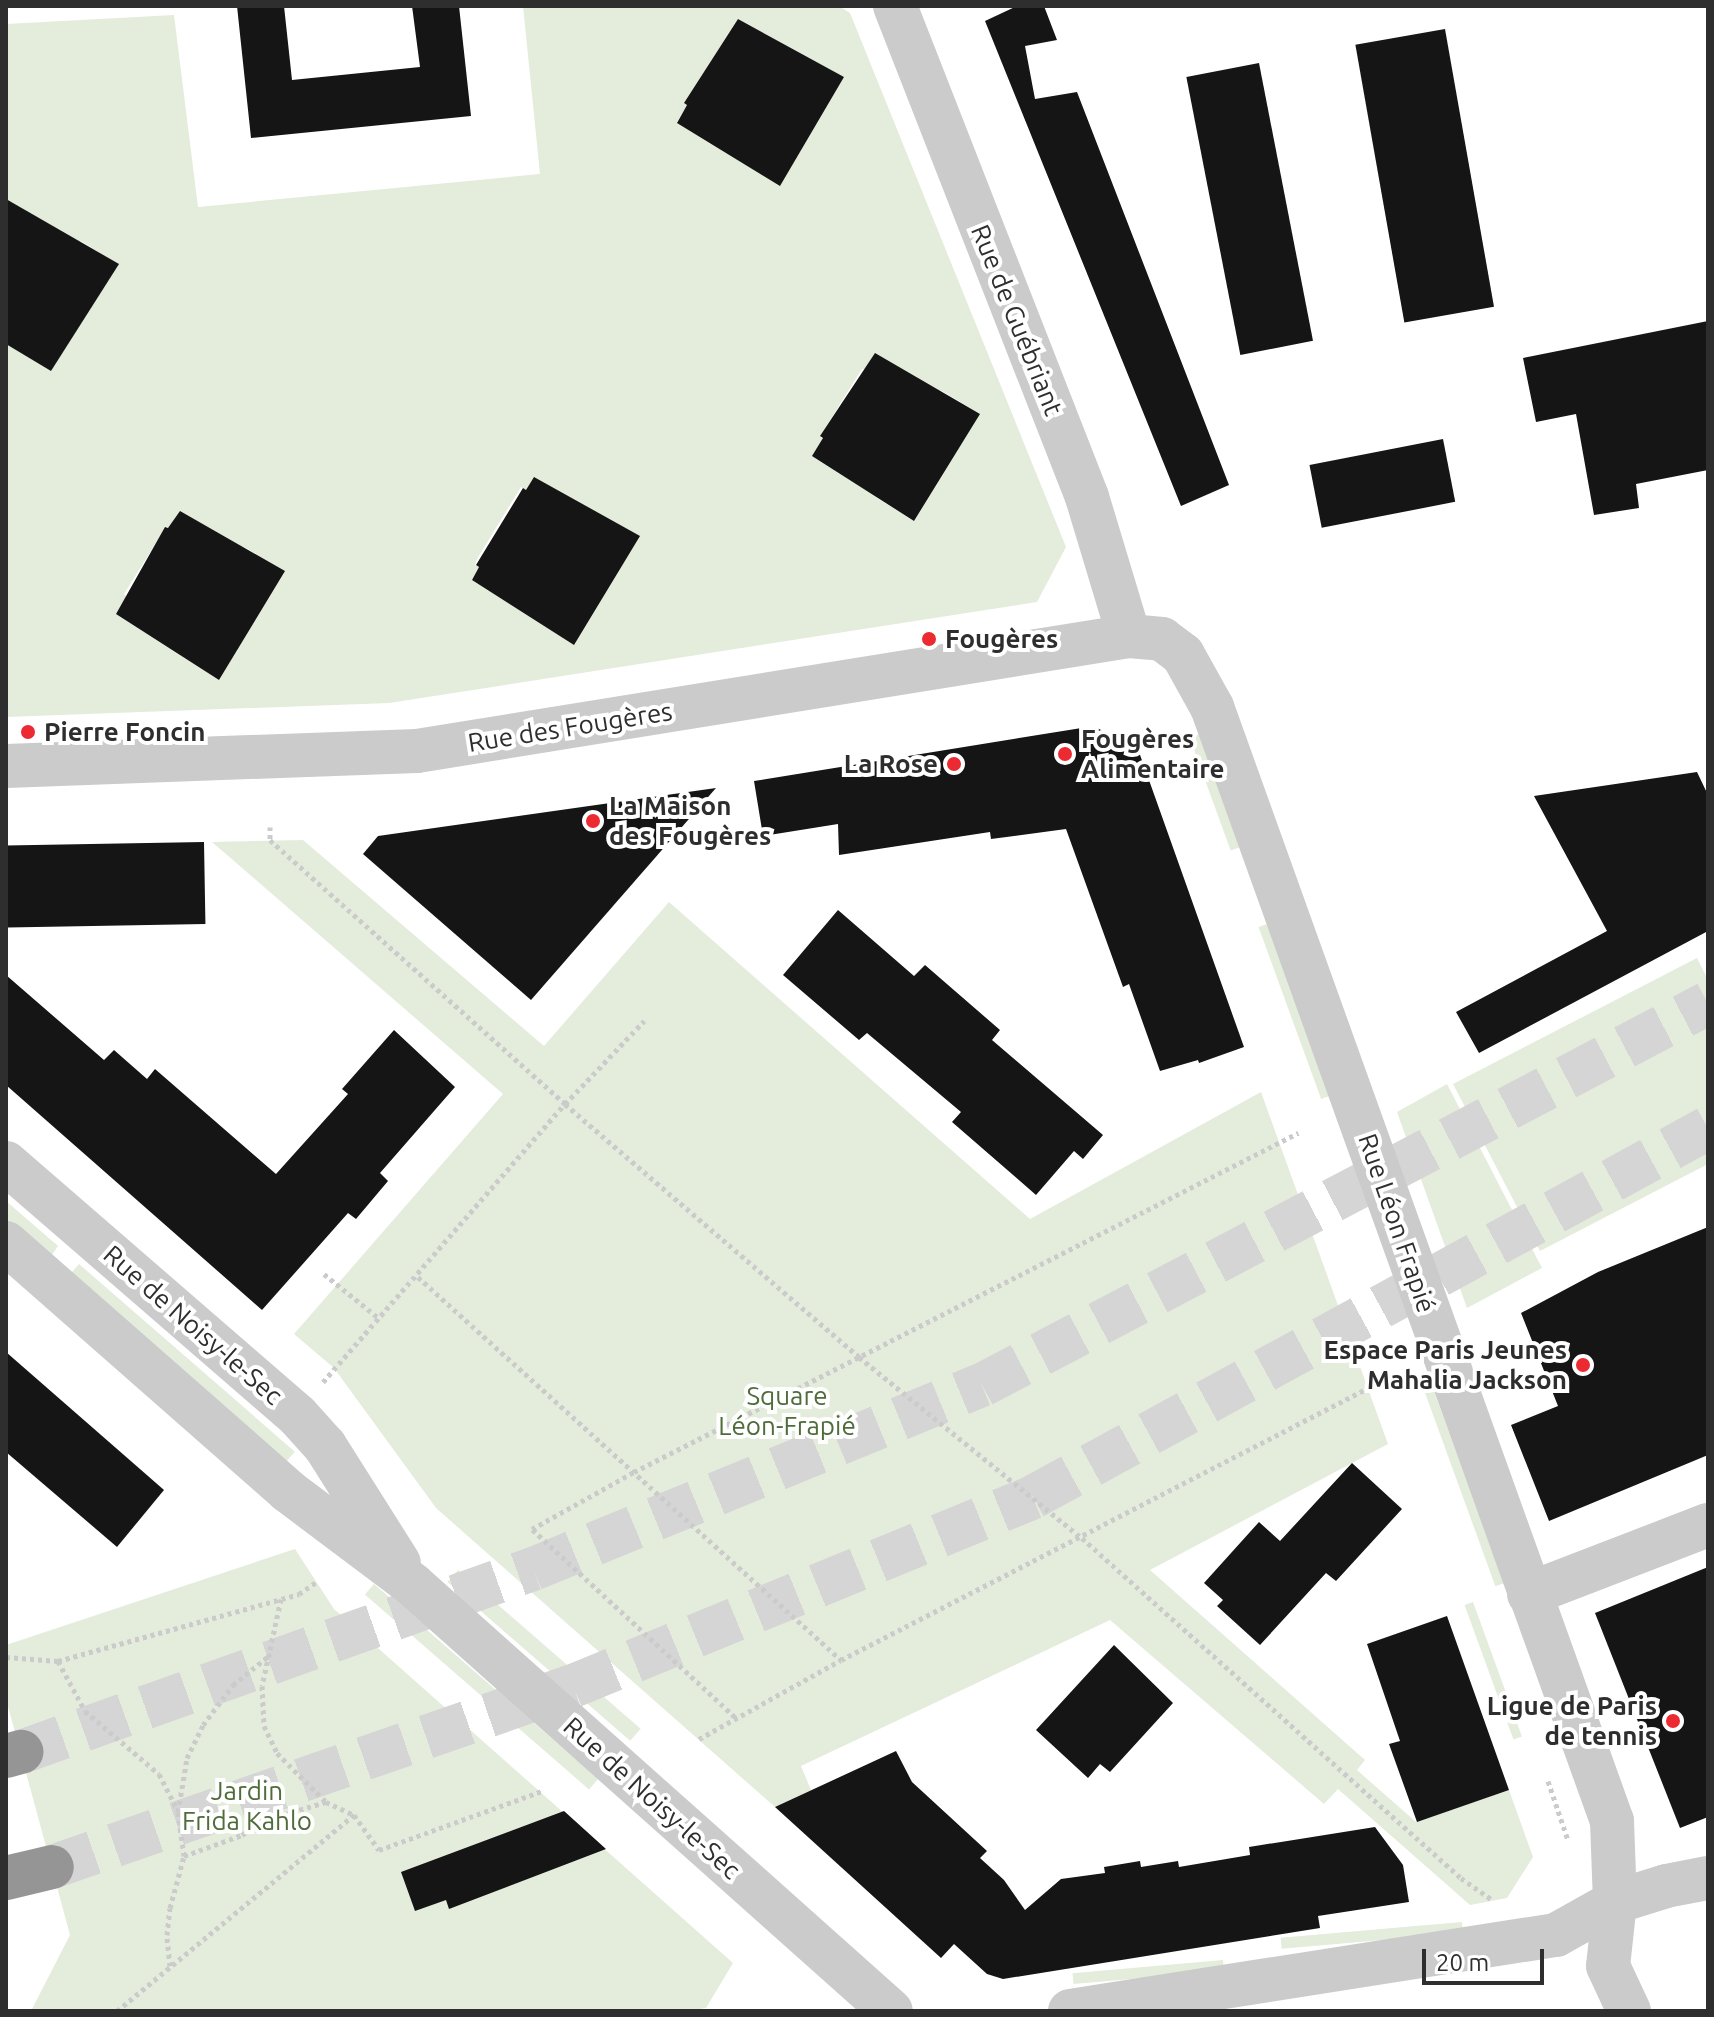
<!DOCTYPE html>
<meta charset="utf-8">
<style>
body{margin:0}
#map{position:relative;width:1714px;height:2017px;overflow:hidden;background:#fff;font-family:Ubuntu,sans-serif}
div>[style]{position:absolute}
.green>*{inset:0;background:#e4ecdb;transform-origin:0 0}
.building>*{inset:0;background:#151515;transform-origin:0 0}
.highway-tunnel>*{height:44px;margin-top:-22px;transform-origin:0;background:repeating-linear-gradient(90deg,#d5d5d5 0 44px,transparent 0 66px)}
.path>*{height:5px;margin-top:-2.5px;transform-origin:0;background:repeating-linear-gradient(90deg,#cbcbcb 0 4px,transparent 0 8px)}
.minor>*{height:44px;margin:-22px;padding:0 22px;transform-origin:22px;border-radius:22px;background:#cbcbcb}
.highway>*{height:44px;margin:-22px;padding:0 22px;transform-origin:22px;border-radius:22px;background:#959595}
.dots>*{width:22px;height:22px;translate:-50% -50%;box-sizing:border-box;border:4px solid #fff;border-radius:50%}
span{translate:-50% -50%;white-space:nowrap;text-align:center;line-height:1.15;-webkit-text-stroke:8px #fff;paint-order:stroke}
.street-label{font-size:26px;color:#2e2e2e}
.poi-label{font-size:26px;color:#2e2e2e;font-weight:700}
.left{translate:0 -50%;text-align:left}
.right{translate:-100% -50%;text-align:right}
.park-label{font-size:26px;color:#4f6c3a}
.frame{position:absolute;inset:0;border:8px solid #2e2e2e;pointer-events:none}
.scale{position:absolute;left:1422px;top:1949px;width:122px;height:36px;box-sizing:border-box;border:4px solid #2e2e2e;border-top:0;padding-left:10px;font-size:24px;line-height:28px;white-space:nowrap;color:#2e2e2e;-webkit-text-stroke:6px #fff;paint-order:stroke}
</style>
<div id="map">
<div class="green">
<div style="clip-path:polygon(evenodd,523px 6px,839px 6px,850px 13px,1066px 547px,1037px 602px,389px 703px,6px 717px,6px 340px,51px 371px,118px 264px,81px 241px,78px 243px,6px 213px,6px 24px,174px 15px,198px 207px,540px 174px,523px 6px,738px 19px,844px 77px,780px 185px,677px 122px,687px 105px,684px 103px,738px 19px,523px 6px,862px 369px,942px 391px,980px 414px,914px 521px,877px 498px,820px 436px,862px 369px,523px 6px,534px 478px,639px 536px,574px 644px,472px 580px,479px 567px,475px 565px,477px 559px,521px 487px,526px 490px,534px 478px,523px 6px,166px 527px,246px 548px,284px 571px,219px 680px,116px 614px,127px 597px,124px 594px,166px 527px)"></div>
<div style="left:1200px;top:734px;width:120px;height:11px;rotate:70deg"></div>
<div style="clip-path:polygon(303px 840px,544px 1046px,669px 902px,1030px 1219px,1261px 1092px,1388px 1444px,1150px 1570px,1365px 1760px,1357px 1770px,1416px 1822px,1509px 1790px,1533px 1857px,1507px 1898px,1470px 1905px,1338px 1789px,1324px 1804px,1110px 1620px,801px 1766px,811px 1790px,775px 1807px,436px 1508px,334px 1368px,294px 1334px,503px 1094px,212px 842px)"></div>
<div style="left:1267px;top:924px;width:183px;height:9px;rotate:70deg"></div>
<div style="clip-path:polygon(1697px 958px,1708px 980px,1708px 1164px,1540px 1251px,1453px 1084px)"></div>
<div style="clip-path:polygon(1447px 1084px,1542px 1268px,1467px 1308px,1397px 1112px)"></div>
<div style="clip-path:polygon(6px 1201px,58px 1246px,47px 1262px,6px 1226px)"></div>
<div style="left:79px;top:1264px;width:286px;height:19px;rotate:41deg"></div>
<div style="left:1431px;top:1383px;width:213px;height:9px;rotate:70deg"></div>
<div style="clip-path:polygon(295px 1549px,334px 1609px,733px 1963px,706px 2008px,687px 2011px,31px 2011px,70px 1935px,6px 1699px,6px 1645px)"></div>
<div style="left:458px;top:1570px;width:242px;height:16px;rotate:41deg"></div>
<div style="left:374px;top:1584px;width:297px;height:14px;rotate:41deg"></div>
<div style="left:1473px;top:1602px;width:143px;height:9px;rotate:70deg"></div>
<div style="left:1462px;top:1922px;width:11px;height:182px;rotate:85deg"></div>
<div style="left:1223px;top:1960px;width:11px;height:151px;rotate:85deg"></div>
</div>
<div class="building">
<div style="clip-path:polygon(237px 6px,284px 6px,292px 80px,420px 67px,412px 6px,459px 6px,471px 116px,251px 138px)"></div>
<div style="clip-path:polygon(1017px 6px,1044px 6px,1057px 40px,1025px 46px,1035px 99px,1077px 92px,1229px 485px,1181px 506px,985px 21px)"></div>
<div style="clip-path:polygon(738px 19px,844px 77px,780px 186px,677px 123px,687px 105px,684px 103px)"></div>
<div style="left:1445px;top:29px;width:282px;height:91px;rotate:80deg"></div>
<div style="left:1259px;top:63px;width:283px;height:74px;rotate:79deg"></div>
<div style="clip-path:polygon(6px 199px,119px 264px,51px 371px,6px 344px)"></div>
<div style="clip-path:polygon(1708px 321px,1708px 470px,1636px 484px,1639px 508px,1594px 515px,1576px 414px,1536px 422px,1523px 358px)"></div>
<div style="clip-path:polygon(875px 353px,980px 414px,914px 521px,812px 456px,823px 438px,820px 436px)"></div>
<div style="left:1443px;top:439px;width:64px;height:136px;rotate:79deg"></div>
<div style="clip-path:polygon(534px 477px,640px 536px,574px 645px,472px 580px,479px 567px,476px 565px,523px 488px,526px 490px)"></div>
<div style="clip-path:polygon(180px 511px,285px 571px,219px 680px,116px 614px,165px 527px,168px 528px)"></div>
<div style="clip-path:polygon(1094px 726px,1139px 752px,1244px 1047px,1199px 1063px,1198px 1060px,1160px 1071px,1129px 984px,1123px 987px,1066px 829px,991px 839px,990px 832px,839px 855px,838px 824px,763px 836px,754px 781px)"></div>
<div style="clip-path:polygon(1697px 772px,1708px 795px,1708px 931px,1479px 1053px,1456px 1012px,1607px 931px,1534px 796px)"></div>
<div style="clip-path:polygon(716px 788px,531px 1000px,363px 854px,378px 836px)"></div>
<div style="left:204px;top:842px;width:82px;height:198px;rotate:89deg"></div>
<div style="clip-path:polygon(838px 910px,914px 976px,925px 965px,1000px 1030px,992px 1040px,1103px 1135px,1083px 1159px,1074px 1151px,1036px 1195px,952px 1122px,961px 1112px,867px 1033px,859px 1040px,783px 975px)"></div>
<div style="clip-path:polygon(6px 975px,104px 1060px,114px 1050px,147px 1079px,155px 1069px,276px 1174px,348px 1094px,342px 1089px,394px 1030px,455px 1087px,380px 1173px,388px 1181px,356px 1219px,348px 1213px,262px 1310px,6px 1085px)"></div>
<div style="clip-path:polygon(1708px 1227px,1708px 1455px,1549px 1521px,1511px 1425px,1558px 1406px,1521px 1313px,1598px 1272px)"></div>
<div style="clip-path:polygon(6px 1352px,164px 1490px,117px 1547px,6px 1452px)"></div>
<div style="clip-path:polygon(1352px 1463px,1402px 1509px,1336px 1581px,1326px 1573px,1260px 1645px,1217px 1606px,1223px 1600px,1204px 1583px,1259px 1522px,1280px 1541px)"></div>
<div style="clip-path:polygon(1708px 1567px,1708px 1817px,1680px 1828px,1595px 1613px)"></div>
<div style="clip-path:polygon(1447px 1616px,1509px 1790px,1417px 1822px,1389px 1744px,1400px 1741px,1367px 1644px)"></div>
<div style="clip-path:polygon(1114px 1645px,1173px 1703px,1110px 1772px,1100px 1764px,1088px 1778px,1036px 1730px)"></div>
<div style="clip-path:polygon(896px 1751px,912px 1782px,987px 1851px,980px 1858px,1004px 1880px,1025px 1910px,1061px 1879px,1105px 1873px,1104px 1867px,1140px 1861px,1141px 1867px,1178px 1861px,1179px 1867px,1250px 1855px,1249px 1847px,1375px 1827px,1403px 1865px,1409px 1902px,1318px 1916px,1320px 1928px,1003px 1979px,987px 1974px,954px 1944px,941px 1958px,775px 1807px)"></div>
<div style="clip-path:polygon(564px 1811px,606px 1849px,449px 1909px,446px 1900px,415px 1911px,401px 1872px)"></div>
</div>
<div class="highway-tunnel">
<div style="left:21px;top:1752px;width:544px;rotate:-19.67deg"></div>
<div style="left:533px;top:1569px;width:485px;rotate:-22.3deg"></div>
<div style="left:982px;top:1385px;width:820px;rotate:-27.75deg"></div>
<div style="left:52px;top:1867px;width:552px;rotate:-19.16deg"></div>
<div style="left:573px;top:1686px;width:497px;rotate:-22.3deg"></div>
<div style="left:1033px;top:1497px;width:769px;rotate:-28.66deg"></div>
</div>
<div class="path">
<div style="left:270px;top:827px;width:13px;rotate:90deg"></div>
<div style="left:270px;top:840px;width:396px;rotate:41.8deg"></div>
<div style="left:565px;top:1104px;width:388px;rotate:40.7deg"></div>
<div style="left:859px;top:1357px;width:287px;rotate:39.1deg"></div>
<div style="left:1082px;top:1538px;width:509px;rotate:41.9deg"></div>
<div style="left:1461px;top:1878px;width:38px;rotate:35deg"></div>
<div style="left:324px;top:1274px;width:72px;rotate:38.8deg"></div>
<div style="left:418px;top:1277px;width:571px;rotate:42.16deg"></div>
<div style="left:323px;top:1382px;width:369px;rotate:-49deg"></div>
<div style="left:565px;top:1104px;width:115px;rotate:-46.4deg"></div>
<div style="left:281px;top:1599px;width:89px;rotate:102.3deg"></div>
<div style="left:262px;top:1686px;width:40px;rotate:87.1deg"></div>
<div style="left:264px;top:1726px;width:30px;rotate:64deg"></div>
<div style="left:277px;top:1753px;width:69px;rotate:45deg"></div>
<div style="left:326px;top:1802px;width:31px;rotate:25deg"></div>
<div style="left:354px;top:1815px;width:43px;rotate:54.5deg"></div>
<div style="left:379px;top:1850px;width:173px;rotate:-19.9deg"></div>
<div style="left:6px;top:1657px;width:52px;rotate:4.4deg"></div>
<div style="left:58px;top:1661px;width:250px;rotate:-15.5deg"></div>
<div style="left:299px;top:1594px;width:21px;rotate:-35deg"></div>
<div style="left:58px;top:1661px;width:57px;rotate:61.6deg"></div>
<div style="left:85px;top:1711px;width:97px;rotate:40.4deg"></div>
<div style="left:159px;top:1774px;width:42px;rotate:62.8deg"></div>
<div style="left:735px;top:1717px;width:277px;rotate:-137.2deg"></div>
<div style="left:532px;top:1529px;width:117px;rotate:-29.2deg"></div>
<div style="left:634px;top:1472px;width:746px;rotate:-27.05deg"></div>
<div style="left:699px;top:1739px;width:162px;rotate:-29.1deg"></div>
<div style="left:841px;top:1660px;width:593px;rotate:-27.3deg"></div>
<div style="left:1548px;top:1781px;width:62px;rotate:71.3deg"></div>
<div style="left:184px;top:1856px;width:62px;rotate:-19.9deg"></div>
<div style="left:242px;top:1835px;width:24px;rotate:-36deg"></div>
<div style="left:261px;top:1821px;width:68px;rotate:-16.3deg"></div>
<div style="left:170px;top:1966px;width:31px;rotate:-96deg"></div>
<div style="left:167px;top:1935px;width:27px;rotate:-84deg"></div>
<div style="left:170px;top:1908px;width:54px;rotate:-74.9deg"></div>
<div style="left:184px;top:1856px;width:44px;rotate:-97.8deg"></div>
<div style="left:178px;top:1812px;width:55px;rotate:-80.5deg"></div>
<div style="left:187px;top:1758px;width:37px;rotate:-64deg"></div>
<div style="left:203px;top:1725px;width:50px;rotate:-53.1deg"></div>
<div style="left:233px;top:1685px;width:49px;rotate:-39.2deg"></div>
<div style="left:117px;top:2011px;width:308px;rotate:-39.6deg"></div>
</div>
<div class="minor">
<div style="left:895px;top:6px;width:527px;rotate:68.64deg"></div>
<div style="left:1087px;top:497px;width:145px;rotate:73.2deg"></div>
<div style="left:6px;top:766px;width:411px;rotate:-2.1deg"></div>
<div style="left:417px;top:751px;width:721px;rotate:-9.17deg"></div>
<div style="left:1129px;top:636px;width:33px;rotate:5deg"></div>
<div style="left:1162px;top:639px;width:26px;rotate:37deg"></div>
<div style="left:1183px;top:655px;width:60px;rotate:60.9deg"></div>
<div style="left:1212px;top:707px;width:1184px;rotate:70.25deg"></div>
<div style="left:1612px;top:1821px;width:81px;rotate:87.9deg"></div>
<div style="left:1615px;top:1902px;width:64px;rotate:96.2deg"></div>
<div style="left:1608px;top:1966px;width:50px;rotate:65deg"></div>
<div style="left:6px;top:1163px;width:385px;rotate:40.9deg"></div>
<div style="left:297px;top:1415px;width:42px;rotate:47.9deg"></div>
<div style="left:325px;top:1446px;width:138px;rotate:57.7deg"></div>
<div style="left:6px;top:1243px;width:376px;rotate:41.3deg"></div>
<div style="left:288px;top:1491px;width:156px;rotate:36.9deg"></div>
<div style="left:413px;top:1585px;width:640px;rotate:41.71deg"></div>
<div style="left:1529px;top:1594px;width:192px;rotate:-21.1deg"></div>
<div style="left:1070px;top:2011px;width:492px;rotate:-8.9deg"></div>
<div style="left:1556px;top:1935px;width:68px;rotate:-29.2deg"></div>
<div style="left:1615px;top:1902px;width:53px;rotate:-17.4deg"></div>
<div style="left:1666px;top:1886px;width:43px;rotate:-10.8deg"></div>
</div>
<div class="highway">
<div style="left:6px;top:1756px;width:16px;rotate:-15deg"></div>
<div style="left:6px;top:1878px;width:47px;rotate:-13.4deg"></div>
</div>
<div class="dots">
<div style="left:929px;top:639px;background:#ec2a31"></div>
<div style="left:28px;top:732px;background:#ec2a31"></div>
<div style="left:1065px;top:754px;background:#ec2a31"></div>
<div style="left:954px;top:764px;background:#ec2a31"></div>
<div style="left:593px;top:821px;background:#ec2a31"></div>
<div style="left:1583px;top:1365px;background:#ec2a31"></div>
<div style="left:1673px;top:1721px;background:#ec2a31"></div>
</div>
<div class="street-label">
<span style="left:1017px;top:320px;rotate:68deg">Rue de Guébriant</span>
<span style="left:570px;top:727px;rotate:-9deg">Rue des Fougères</span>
<span style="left:1397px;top:1223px;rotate:71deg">Rue Léon Frapié</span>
<span style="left:193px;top:1325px;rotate:41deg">Rue de Noisy-le-Sec</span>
<span style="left:652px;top:1798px;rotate:42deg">Rue de Noisy-le-Sec</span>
</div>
<div class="poi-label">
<span class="left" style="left:945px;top:639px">Fougères</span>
<span class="left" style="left:44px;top:732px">Pierre Foncin</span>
<span class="left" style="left:1081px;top:754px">Fougères<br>Alimentaire</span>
<span class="right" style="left:938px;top:764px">La Rose</span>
<span class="left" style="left:609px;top:821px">La Maison<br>des Fougères</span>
<span class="right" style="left:1567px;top:1365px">Espace Paris Jeunes<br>Mahalia Jackson</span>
<span class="right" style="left:1657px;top:1721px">Ligue de Paris<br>de tennis</span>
</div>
<div class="park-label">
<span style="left:787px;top:1411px">Square<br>Léon-Frapié</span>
<span style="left:247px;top:1806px">Jardin<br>Frida Kahlo</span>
</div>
<div class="frame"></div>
<div class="scale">20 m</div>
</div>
